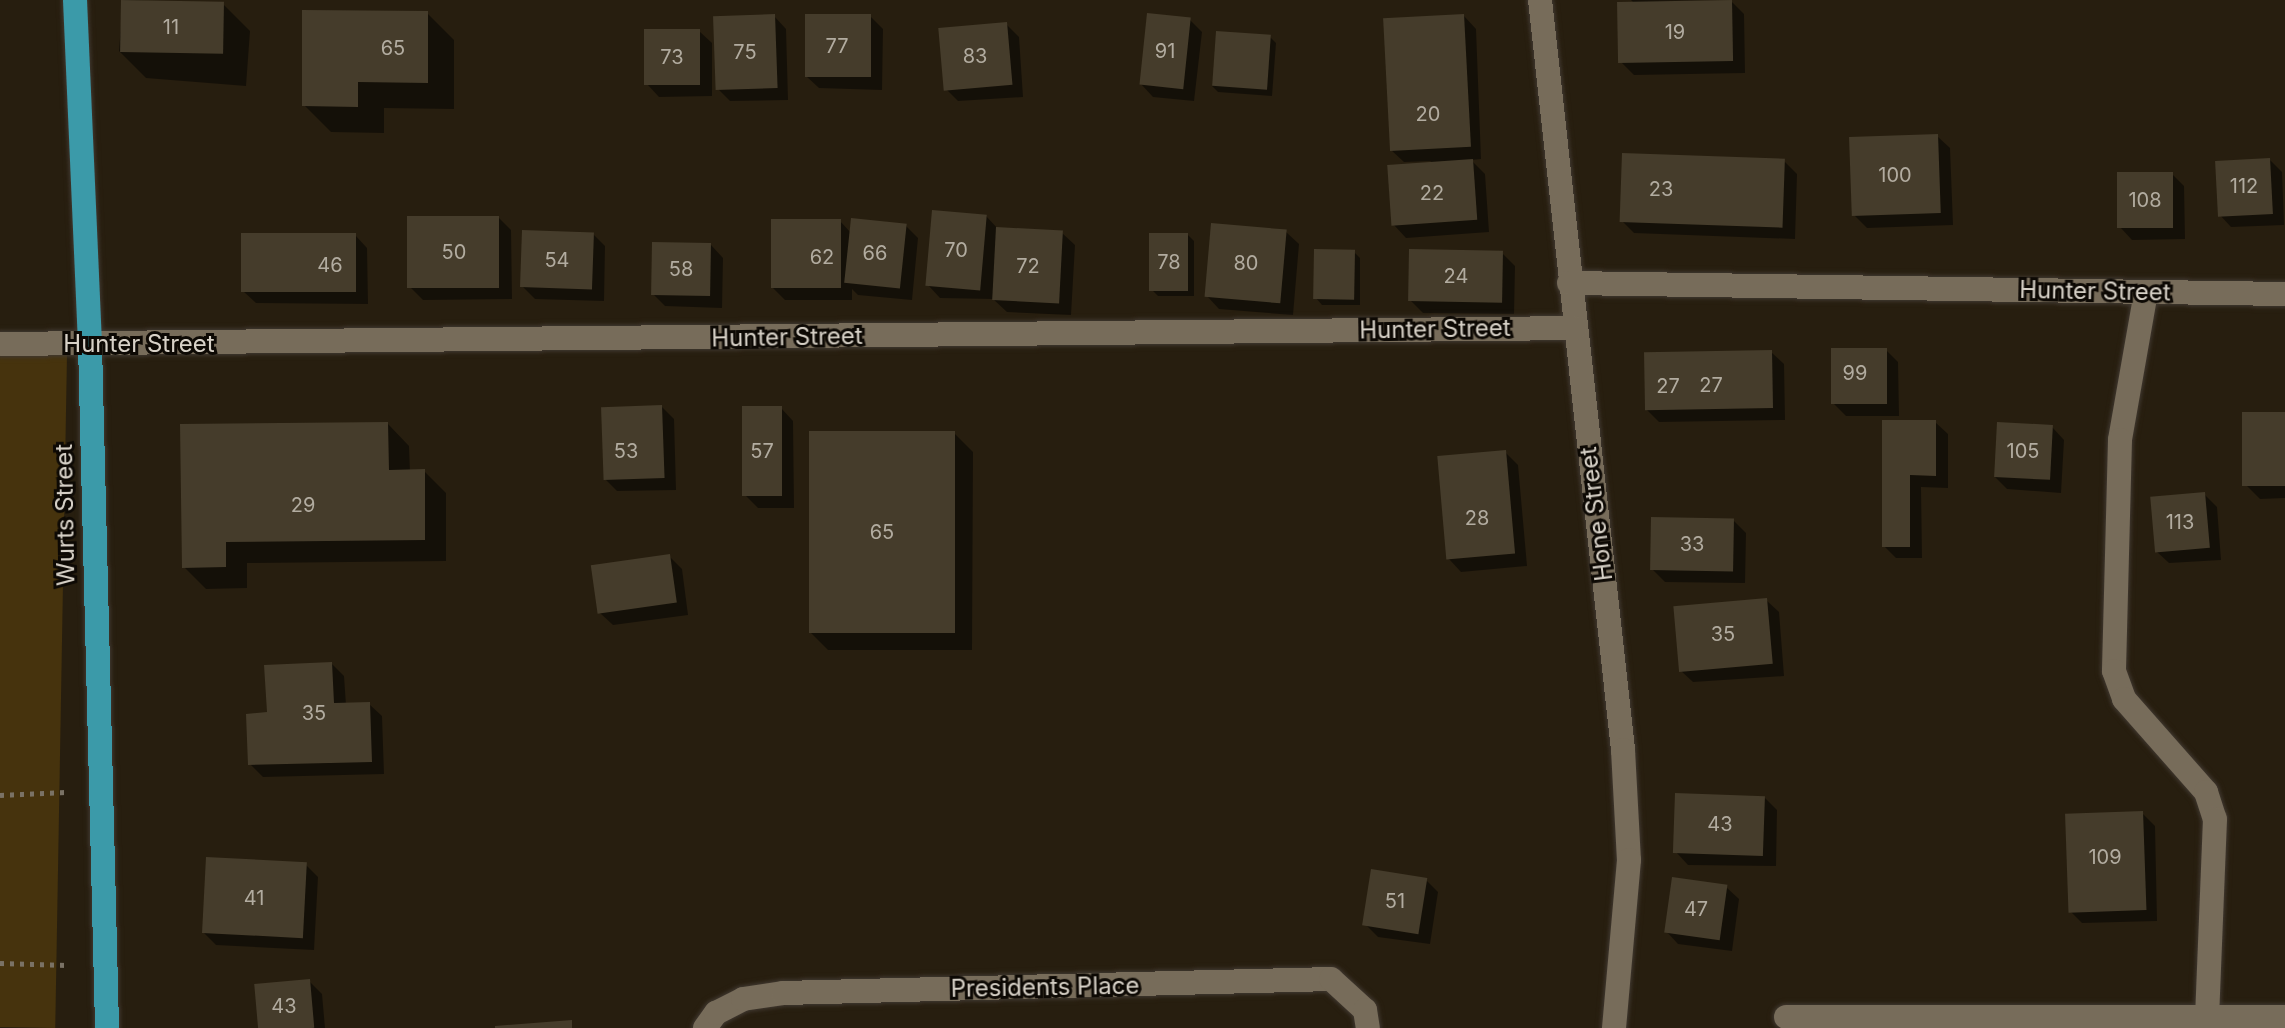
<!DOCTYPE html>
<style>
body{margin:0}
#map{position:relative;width:2285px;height:1028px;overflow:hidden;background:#271e0f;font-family:Inter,sans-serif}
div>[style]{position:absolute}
.green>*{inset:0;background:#46330d;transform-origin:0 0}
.shadow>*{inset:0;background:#0007}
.building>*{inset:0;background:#453c2b;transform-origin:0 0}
.path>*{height:5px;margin-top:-2.5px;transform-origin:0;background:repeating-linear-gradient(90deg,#7a7265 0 4px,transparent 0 10px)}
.roads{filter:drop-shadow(0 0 2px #403830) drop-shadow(0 0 2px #403830)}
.minor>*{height:24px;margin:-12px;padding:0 12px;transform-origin:12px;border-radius:12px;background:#776c5a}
.highway>*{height:24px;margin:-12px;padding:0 12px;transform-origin:12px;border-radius:12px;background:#3b9aa9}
span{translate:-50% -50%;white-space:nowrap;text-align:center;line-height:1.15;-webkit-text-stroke:6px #0d0904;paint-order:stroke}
.number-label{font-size:20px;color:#b2aca0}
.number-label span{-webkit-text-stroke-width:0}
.street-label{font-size:24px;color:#d7d1c7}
</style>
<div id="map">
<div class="green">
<div style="left:67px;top:354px;width:674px;height:67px;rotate:91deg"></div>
</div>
<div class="shadow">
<div style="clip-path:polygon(123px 0,223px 4px,250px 31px,246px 86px,146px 78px,119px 51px)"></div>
<div style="clip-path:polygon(1631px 0,1731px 1px,1744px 14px,1745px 73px,1634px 75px,1621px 62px,1635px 4px)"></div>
<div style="clip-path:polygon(427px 13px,454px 40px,454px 109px,384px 108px,384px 133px,331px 132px,304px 105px)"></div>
<div style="clip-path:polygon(774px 16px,786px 29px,788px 100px,730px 101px,717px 88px)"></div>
<div style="clip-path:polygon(870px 16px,883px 29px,882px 90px,819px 88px,806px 76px)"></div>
<div style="clip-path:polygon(1464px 16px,1476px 29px,1481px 159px,1471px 160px,1485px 174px,1489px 232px,1406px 238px,1394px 225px,1431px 161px,1404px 162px,1391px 150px)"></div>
<div style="clip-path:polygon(1190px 20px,1202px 32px,1194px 101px,1153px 97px,1141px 84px)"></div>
<div style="clip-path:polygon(1006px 24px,1019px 37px,1023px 97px,958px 101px,945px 88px)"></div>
<div style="clip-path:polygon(699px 31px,712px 43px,712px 96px,659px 97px,647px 84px)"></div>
<div style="clip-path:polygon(1270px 37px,1276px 43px,1272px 96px,1218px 92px,1212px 86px)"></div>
<div style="clip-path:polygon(1937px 136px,1950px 148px,1953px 225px,1867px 228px,1854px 215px)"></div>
<div style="clip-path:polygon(2270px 160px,2282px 172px,2284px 225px,2231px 227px,2219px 214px)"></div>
<div style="clip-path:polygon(1784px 161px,1797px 174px,1795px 239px,1634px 233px,1622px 221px)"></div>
<div style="clip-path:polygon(2172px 174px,2184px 186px,2185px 239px,2132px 240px,2120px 227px)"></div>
<div style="clip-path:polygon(986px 216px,999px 230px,1062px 233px,1075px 245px,1071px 315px,1007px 312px,993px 299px,940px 298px,928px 285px)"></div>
<div style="clip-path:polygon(499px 218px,511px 230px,512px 299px,423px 300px,410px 287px)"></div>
<div style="clip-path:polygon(840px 221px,851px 233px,906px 226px,918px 238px,912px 300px,858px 295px,852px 289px,852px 300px,785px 300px,773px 288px)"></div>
<div style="clip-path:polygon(1286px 232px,1299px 244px,1293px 315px,1219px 309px,1207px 296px)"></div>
<div style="clip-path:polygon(593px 234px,605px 246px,604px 301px,535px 299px,523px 287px)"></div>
<div style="clip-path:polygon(355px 235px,367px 248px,368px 304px,256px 303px,243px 291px)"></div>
<div style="clip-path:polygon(1188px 235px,1194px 241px,1194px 296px,1158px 296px,1152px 290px)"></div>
<div style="clip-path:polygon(711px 245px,723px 258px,722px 308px,665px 306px,653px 294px)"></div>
<div style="clip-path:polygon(1354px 252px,1360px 258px,1360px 305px,1322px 305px,1316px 298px)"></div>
<div style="clip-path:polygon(1502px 253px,1515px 266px,1514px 314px,1423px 313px,1410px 300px)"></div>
<div style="clip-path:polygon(1886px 350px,1898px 362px,1899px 416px,1846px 416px,1834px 404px)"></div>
<div style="clip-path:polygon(1771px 352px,1784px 364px,1785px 420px,1659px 422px,1646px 409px)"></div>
<div style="clip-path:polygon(662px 407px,674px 419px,676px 490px,617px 491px,605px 479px)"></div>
<div style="clip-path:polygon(781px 408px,793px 421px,794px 508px,758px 508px,745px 495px)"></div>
<div style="clip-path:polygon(2285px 414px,2285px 498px,2260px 499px,2247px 486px)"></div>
<div style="clip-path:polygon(1884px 422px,1935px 422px,1948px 434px,1948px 488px,1921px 487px,1922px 558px,1896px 558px,1884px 546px)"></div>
<div style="clip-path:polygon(388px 424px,409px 446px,410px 472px,424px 471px,446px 493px,446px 561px,247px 563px,247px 588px,206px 589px,184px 567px)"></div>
<div style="clip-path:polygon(2052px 427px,2064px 440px,2061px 493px,2007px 489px,1995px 477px)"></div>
<div style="clip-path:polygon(955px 434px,973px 452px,972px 650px,828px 650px,810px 632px)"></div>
<div style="clip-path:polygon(1505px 452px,1518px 465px,1527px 566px,1461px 572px,1449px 559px)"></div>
<div style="clip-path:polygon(2204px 494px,2217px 507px,2221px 560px,2169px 563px,2156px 551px)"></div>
<div style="clip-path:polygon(1733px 520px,1746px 533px,1745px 583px,1665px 582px,1653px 570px)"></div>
<div style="clip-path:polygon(669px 556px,682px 569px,688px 615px,613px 625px,600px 613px)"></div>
<div style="clip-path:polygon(1766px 600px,1779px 612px,1784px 676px,1693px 682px,1680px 670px)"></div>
<div style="clip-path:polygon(332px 664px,344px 676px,346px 705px,369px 704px,382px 716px,384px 774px,263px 777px,250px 764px,270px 714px)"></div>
<div style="clip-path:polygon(1765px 798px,1777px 810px,1776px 866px,1688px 865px,1676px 852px)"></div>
<div style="clip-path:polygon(2142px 813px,2155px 826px,2157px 921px,2082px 923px,2069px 910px)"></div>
<div style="clip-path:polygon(306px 865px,318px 877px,314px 950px,216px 945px,203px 932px)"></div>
<div style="clip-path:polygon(1426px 880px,1438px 892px,1430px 944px,1378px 937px,1365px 924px)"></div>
<div style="clip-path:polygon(1726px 887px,1739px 899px,1732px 951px,1678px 944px,1666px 931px)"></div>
<div style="clip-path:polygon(309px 981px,322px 994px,325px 1028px,260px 1028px)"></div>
</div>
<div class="building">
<div style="left:121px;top:0;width:103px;height:52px;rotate:1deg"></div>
<div style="left:1732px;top:0;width:61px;height:115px;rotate:89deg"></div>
<div style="clip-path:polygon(302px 10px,428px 11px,428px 83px,358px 82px,358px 107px,302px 106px)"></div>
<div style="left:1147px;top:13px;width:44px;height:72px;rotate:6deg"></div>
<div style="left:775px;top:14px;width:74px;height:62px;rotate:88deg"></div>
<div style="left:805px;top:14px;width:66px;height:63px"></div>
<div style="left:1464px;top:14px;width:133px;height:81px;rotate:87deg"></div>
<div style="left:1007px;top:22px;width:63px;height:69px;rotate:85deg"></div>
<div style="left:644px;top:29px;width:56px;height:56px"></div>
<div style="left:1216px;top:31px;width:55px;height:55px;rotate:4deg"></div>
<div style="left:1938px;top:134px;width:79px;height:89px;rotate:88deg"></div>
<div style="left:1622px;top:153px;width:163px;height:69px;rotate:2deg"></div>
<div style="left:2270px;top:158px;width:56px;height:55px;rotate:87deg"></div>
<div style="left:1473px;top:159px;width:61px;height:86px;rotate:86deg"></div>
<div style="left:2117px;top:172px;width:56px;height:56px"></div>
<div style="left:932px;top:210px;width:55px;height:76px;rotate:5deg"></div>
<div style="left:407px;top:216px;width:92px;height:72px"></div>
<div style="left:851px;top:218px;width:56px;height:65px;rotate:6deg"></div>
<div style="left:771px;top:219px;width:70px;height:69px"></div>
<div style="left:1211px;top:223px;width:76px;height:74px;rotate:5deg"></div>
<div style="left:996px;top:227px;width:67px;height:73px;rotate:3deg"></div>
<div style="left:522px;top:230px;width:72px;height:57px;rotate:2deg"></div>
<div style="left:241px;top:233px;width:115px;height:59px"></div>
<div style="left:1149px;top:233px;width:39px;height:58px"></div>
<div style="left:652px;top:242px;width:59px;height:53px;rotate:1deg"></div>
<div style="left:1314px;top:249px;width:41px;height:50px;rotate:1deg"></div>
<div style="left:1409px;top:249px;width:94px;height:52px;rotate:1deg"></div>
<div style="left:1887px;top:348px;width:56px;height:56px;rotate:90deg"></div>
<div style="left:1772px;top:350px;width:58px;height:128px;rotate:89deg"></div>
<div style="left:662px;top:405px;width:73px;height:61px;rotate:88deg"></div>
<div style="left:742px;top:406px;width:40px;height:90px"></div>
<div style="left:2285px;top:412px;width:74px;height:43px;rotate:90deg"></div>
<div style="clip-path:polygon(1882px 420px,1936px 420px,1936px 476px,1910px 475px,1910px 547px,1882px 547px)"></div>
<div style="clip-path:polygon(388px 422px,389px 470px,425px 469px,425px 540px,226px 542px,226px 567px,182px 568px,180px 424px)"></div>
<div style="left:1997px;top:422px;width:56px;height:55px;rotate:3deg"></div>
<div style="left:809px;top:431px;width:146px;height:202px"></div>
<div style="left:1506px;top:450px;width:104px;height:69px;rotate:85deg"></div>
<div style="left:2205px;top:492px;width:56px;height:55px;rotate:85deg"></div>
<div style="left:1651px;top:517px;width:83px;height:53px;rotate:1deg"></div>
<div style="left:670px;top:554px;width:49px;height:80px;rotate:82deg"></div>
<div style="left:1767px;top:598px;width:66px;height:94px;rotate:85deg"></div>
<div style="clip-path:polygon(332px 662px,334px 703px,370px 702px,372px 762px,248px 765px,246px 714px,267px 712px,264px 665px)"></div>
<div style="left:1675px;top:793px;width:90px;height:60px;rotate:2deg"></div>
<div style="left:2143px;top:811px;width:99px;height:78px;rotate:88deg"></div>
<div style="left:206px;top:857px;width:101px;height:76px;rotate:3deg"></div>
<div style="left:1371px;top:869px;width:57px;height:57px;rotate:9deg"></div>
<div style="left:1672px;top:877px;width:56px;height:56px;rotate:8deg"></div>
<div style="left:310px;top:979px;width:49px;height:56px;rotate:85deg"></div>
<div style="clip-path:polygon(572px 1020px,572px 1028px,495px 1028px,495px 1026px)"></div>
</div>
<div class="path">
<div style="left:0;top:795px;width:66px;rotate:-2.6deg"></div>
<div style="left:0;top:963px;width:67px;rotate:1.7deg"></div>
</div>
<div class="roads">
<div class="minor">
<div style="left:1540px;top:0;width:755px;rotate:83.68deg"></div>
<div style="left:1623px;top:750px;width:110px;rotate:86.9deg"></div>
<div style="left:1629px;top:860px;width:169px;rotate:95.1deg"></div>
<div style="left:1569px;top:283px;width:716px;rotate:0.88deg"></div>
<div style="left:2146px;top:292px;width:150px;rotate:100deg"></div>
<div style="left:2120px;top:440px;width:231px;rotate:91.5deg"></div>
<div style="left:2114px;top:671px;width:30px;rotate:70deg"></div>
<div style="left:2124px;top:699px;width:124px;rotate:48.6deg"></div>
<div style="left:2206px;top:792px;width:28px;rotate:72deg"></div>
<div style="left:2215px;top:819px;width:198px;rotate:92.3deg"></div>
<div style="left:0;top:344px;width:1575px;rotate:-0.58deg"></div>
<div style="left:1786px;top:1017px;width:499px"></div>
<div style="left:705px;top:1028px;width:19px;rotate:-54deg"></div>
<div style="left:716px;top:1013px;width:30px;rotate:-27deg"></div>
<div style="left:743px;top:999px;width:40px;rotate:-8.5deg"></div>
<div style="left:783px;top:993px;width:548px;rotate:-1.46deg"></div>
<div style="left:1331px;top:979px;width:46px;rotate:42.4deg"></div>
<div style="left:1365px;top:1010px;width:18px;rotate:81deg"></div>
</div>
<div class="highway">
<div style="left:75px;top:0;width:345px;rotate:87.5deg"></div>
<div style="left:90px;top:345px;width:683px;rotate:88.57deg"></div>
</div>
</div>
<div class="number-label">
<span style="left:171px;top:27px">11</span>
<span style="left:1675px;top:32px">19</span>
<span style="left:837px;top:46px">77</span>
<span style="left:393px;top:48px">65</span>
<span style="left:1165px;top:51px">91</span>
<span style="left:745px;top:52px">75</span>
<span style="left:975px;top:56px">83</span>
<span style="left:672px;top:57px">73</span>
<span style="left:1428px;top:114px">20</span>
<span style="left:1895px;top:175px">100</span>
<span style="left:2244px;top:186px">112</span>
<span style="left:1661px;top:189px">23</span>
<span style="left:1432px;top:193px">22</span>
<span style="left:2145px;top:200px">108</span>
<span style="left:956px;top:250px">70</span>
<span style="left:454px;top:252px">50</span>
<span style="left:875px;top:253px">66</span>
<span style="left:822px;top:257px">62</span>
<span style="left:557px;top:260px">54</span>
<span style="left:1169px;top:262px">78</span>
<span style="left:1246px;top:263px">80</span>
<span style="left:330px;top:265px">46</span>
<span style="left:1028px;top:266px">72</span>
<span style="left:681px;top:269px">58</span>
<span style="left:1456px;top:276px">24</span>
<span style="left:1855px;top:373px">99</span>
<span style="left:1711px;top:385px">27</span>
<span style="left:1668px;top:386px">27</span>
<span style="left:626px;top:451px">53</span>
<span style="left:762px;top:451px">57</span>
<span style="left:2023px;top:451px">105</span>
<span style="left:303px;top:505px">29</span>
<span style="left:1477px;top:518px">28</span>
<span style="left:2180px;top:522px">113</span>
<span style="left:882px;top:532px">65</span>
<span style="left:1692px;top:544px">33</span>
<span style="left:1723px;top:634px">35</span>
<span style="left:314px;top:713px">35</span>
<span style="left:1720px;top:824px">43</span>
<span style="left:2105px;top:857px">109</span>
<span style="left:254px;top:898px">41</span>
<span style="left:1395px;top:901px">51</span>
<span style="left:1696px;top:909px">47</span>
<span style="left:284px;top:1006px">43</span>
</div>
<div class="street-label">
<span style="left:2095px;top:291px;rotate:1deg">Hunter Street</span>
<span style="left:1435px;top:329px;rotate:-1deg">Hunter Street</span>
<span style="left:787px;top:337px;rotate:-1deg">Hunter Street</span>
<span style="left:139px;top:344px">Hunter Street</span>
<span style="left:1596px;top:514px;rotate:-97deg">Hone Street</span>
<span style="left:65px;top:515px;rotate:-91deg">Wurts Street</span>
<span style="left:1045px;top:987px;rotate:-1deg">Presidents Place</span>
</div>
</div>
